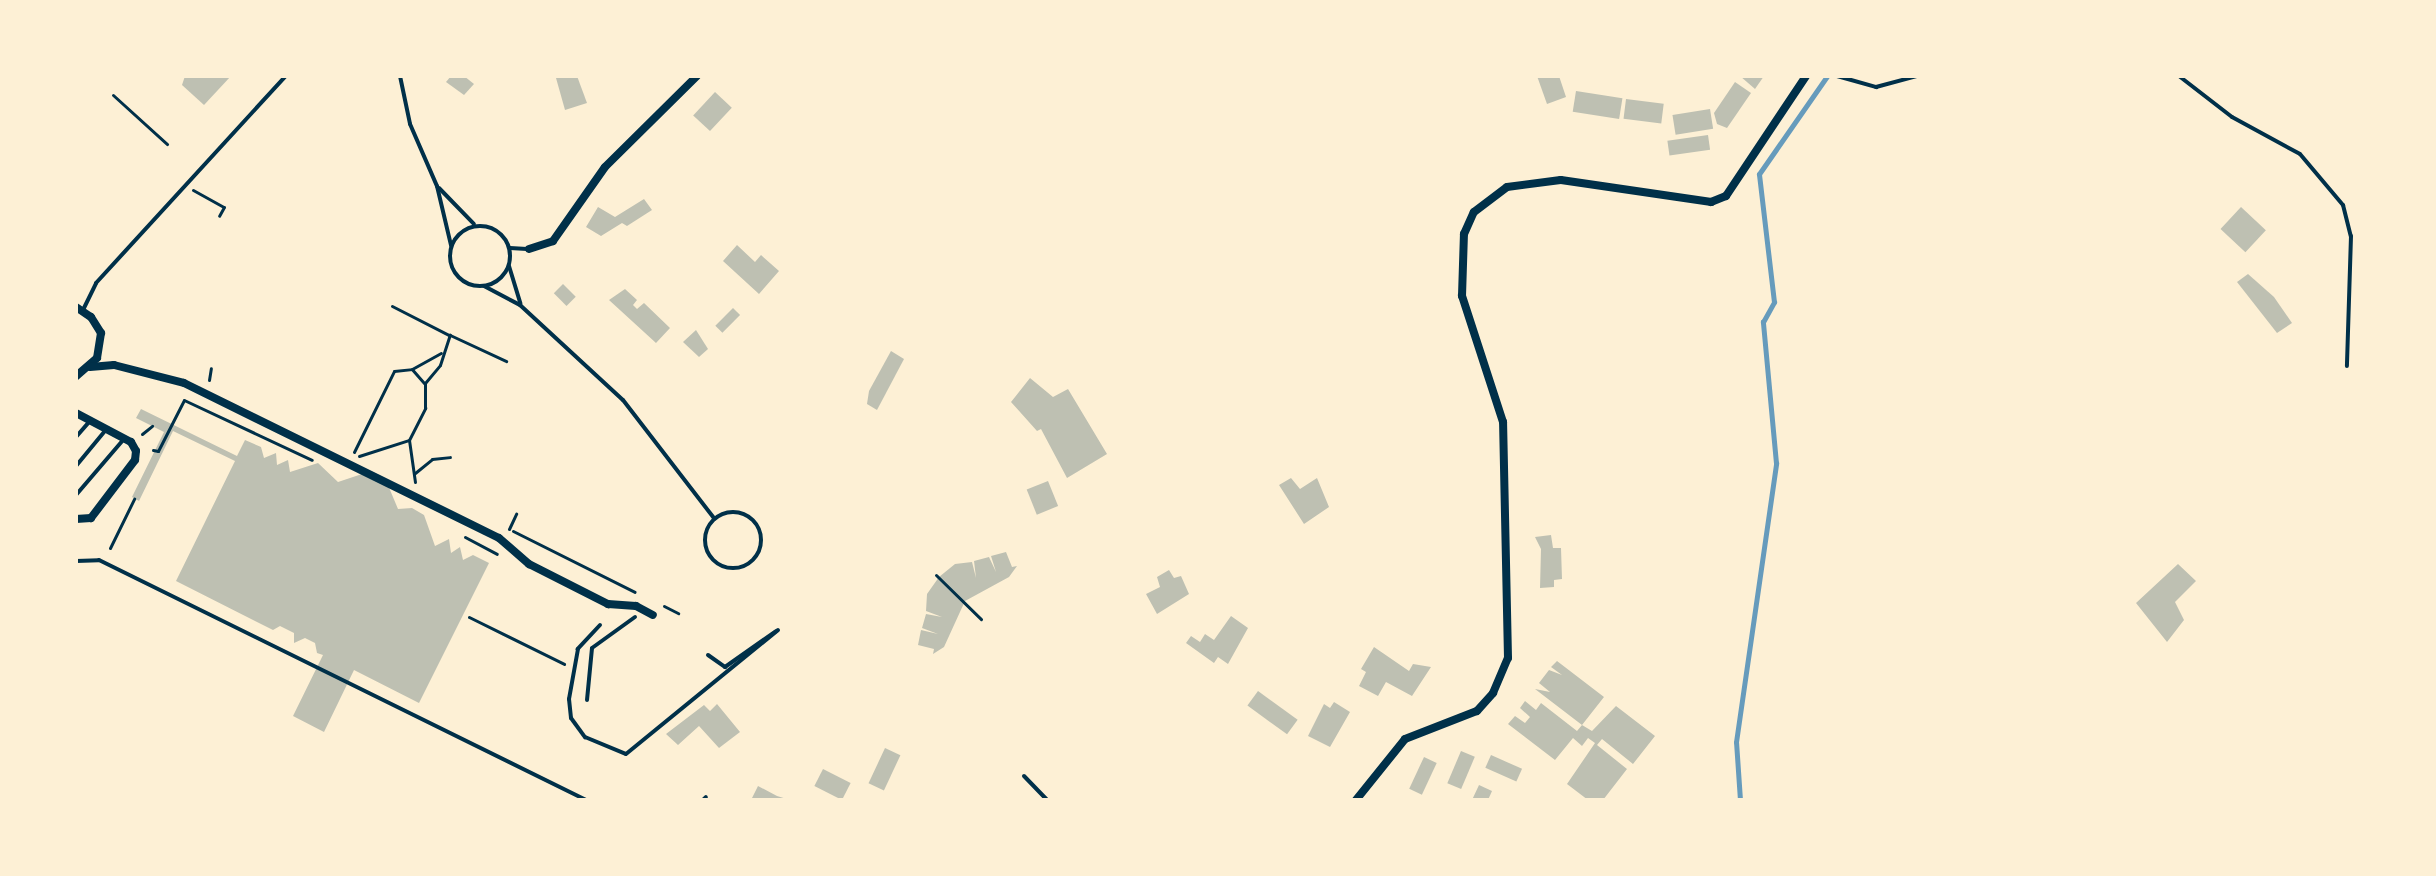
<!DOCTYPE html>
<style>
body{margin:0}
#map{position:relative;width:2436px;height:876px;overflow:hidden;background:#fdf0d5;font-family:Lora,serif}
div>[style]{position:absolute}
.stream>*{height:5px;margin:-2.5px;padding:0 2.5px;transform-origin:2.5px;border-radius:2.5px;background:#669bbc}
.building>*{inset:0;background:#bec0b2;transform-origin:0 0}
.path>*{height:3px;margin:-1.5px;padding:0 1.5px;transform-origin:1.5px;border-radius:1.5px;background:#003049}
.service>*{height:4px;margin:-2px;padding:0 2px;transform-origin:2px;border-radius:2px;background:#003049}
.service>.ring{margin:-2px;padding:0;box-sizing:content-box;background:none;border:4px solid #003049;border-radius:50%}
.minor>*{height:8px;margin:-4px;padding:0 4px;transform-origin:4px;border-radius:4px;background:#003049}
span{translate:-50% -50%;white-space:nowrap;text-align:center;line-height:1.15;-webkit-text-stroke:6px #fdf0d5;paint-order:stroke}
.frame{position:absolute;inset:0;border:78px solid #fdf0d5;pointer-events:none}
</style>
<div id="map">
<div class="stream">
<div style="left:1740px;top:800px;width:58px;rotate:-93.9deg"></div>
<div style="left:1736px;top:742px;width:282px;rotate:-81.8deg"></div>
<div style="left:1776px;top:463px;width:142px;rotate:-95.3deg"></div>
<div style="left:1763px;top:322px;width:23px;rotate:-61deg"></div>
<div style="left:1774px;top:302px;width:129px;rotate:-96.7deg"></div>
<div style="left:1759px;top:174px;width:119px;rotate:-55.2deg"></div>
</div>
<div class="building">
<div style="clip-path:polygon(185px 76px,231px 76px,204px 105px,182px 85px)"></div>
<div style="clip-path:polygon(451px 76px,464px 76px,474px 84px,464px 95px,446px 82px)"></div>
<div style="clip-path:polygon(577px 76px,587px 103px,565px 110px,556px 78px)"></div>
<div style="clip-path:polygon(1537px 76px,1559px 76px,1566px 97px,1547px 104px)"></div>
<div style="clip-path:polygon(1740px 76px,1764px 76px,1755px 89px)"></div>
<div style="clip-path:polygon(1735px 82px,1751px 93px,1727px 128px,1717px 124px,1714px 113px)"></div>
<div style="left:1576px;top:91px;width:47px;height:21px;rotate:9deg"></div>
<div style="left:715px;top:92px;width:23px;height:32px;rotate:43deg"></div>
<div style="left:1626px;top:99px;width:38px;height:20px;rotate:7deg"></div>
<div style="left:1710px;top:109px;width:20px;height:38px;rotate:81deg"></div>
<div style="left:1708px;top:135px;width:15px;height:41px;rotate:82deg"></div>
<div style="clip-path:polygon(644px 199px,652px 210px,627px 226px,622px 223px,601px 236px,586px 227px,598px 207px,615px 217px)"></div>
<div style="left:2241px;top:207px;width:34px;height:30px;rotate:43deg"></div>
<div style="clip-path:polygon(737px 245px,755px 262px,761px 255px,779px 271px,759px 294px,723px 261px)"></div>
<div style="clip-path:polygon(2248px 274px,2274px 297px,2292px 323px,2277px 333px,2237px 282px)"></div>
<div style="left:563px;top:284px;width:18px;height:13px;rotate:45deg"></div>
<div style="clip-path:polygon(625px 289px,637px 300px,633px 305px,637px 309px,644px 303px,670px 328px,656px 343px,609px 300px)"></div>
<div style="left:733px;top:308px;width:10px;height:25px;rotate:45deg"></div>
<div style="clip-path:polygon(696px 330px,708px 349px,699px 357px,683px 342px)"></div>
<div style="clip-path:polygon(891px 351px,904px 359px,877px 410px,867px 404px,869px 391px)"></div>
<div style="clip-path:polygon(1030px 378px,1053px 397px,1068px 389px,1107px 454px,1067px 478px,1041px 429px,1037px 431px,1011px 402px)"></div>
<div style="clip-path:polygon(141px 409px,237px 456px,245px 440px,261px 447px,264px 458px,276px 453px,277px 465px,288px 460px,290px 472px,318px 463px,338px 482px,371px 471px,385px 478px,398px 509px,412px 508px,424px 515px,435px 546px,449px 539px,451px 553px,460px 547px,463px 560px,473px 555px,489px 563px,419px 703px,354px 670px,324px 732px,293px 716px,323px 655px,317px 653px,315px 643px,305px 638px,294px 643px,294px 633px,280px 626px,273px 630px,176px 581px,235px 461px,173px 431px,139px 501px,132px 497px,164px 432px,136px 418px)"></div>
<div style="clip-path:polygon(1291px 478px,1300px 489px,1317px 478px,1329px 507px,1304px 524px,1279px 485px)"></div>
<div style="left:1048px;top:481px;width:27px;height:23px;rotate:68deg"></div>
<div style="clip-path:polygon(1551px 535px,1553px 548px,1561px 548px,1562px 579px,1554px 580px,1554px 587px,1540px 588px,1541px 549px,1535px 537px)"></div>
<div style="clip-path:polygon(1006px 552px,1012px 567px,1017px 566px,1009px 577px,965px 601px,944px 647px,933px 654px,934px 649px,918px 645px,921px 630px,938px 634px,922px 628px,926px 614px,942px 617px,926px 611px,927px 594px,939px 577px,955px 564px,972px 562px,976px 578px,974px 561px,989px 557px,996px 572px,991px 556px)"></div>
<div style="clip-path:polygon(2178px 564px,2196px 581px,2175px 602px,2184px 620px,2167px 642px,2136px 603px)"></div>
<div style="clip-path:polygon(1169px 570px,1174px 578px,1181px 576px,1189px 594px,1157px 614px,1146px 594px,1160px 587px,1157px 577px)"></div>
<div style="clip-path:polygon(1231px 616px,1248px 628px,1228px 664px,1218px 657px,1214px 663px,1186px 643px,1191px 636px,1200px 642px,1205px 634px,1214px 640px)"></div>
<div style="clip-path:polygon(1374px 647px,1409px 671px,1413px 664px,1431px 667px,1412px 696px,1386px 682px,1378px 696px,1359px 686px,1366px 672px,1361px 669px)"></div>
<div style="clip-path:polygon(1557px 661px,1604px 697px,1582px 725px,1535px 689px,1550px 692px,1539px 683px,1549px 670px,1562px 675px,1551px 667px)"></div>
<div style="left:1258px;top:691px;width:49px;height:18px;rotate:36deg"></div>
<div style="clip-path:polygon(1525px 701px,1536px 710px,1541px 703px,1577px 731px,1582px 725px,1592px 731px,1616px 706px,1655px 736px,1633px 764px,1602px 739px,1597px 745px,1627px 769px,1603px 800px,1588px 800px,1567px 784px,1595px 743px,1588px 738px,1582px 746px,1573px 738px,1555px 760px,1508px 724px,1515px 716px,1525px 723px,1530px 717px,1520px 708px)"></div>
<div style="clip-path:polygon(1334px 702px,1350px 712px,1330px 747px,1308px 736px,1324px 704px,1330px 708px)"></div>
<div style="clip-path:polygon(717px 704px,740px 732px,719px 748px,699px 726px,678px 745px,666px 734px,704px 705px,710px 711px)"></div>
<div style="left:885px;top:748px;width:17px;height:39px;rotate:25deg"></div>
<div style="left:1461px;top:751px;width:15px;height:35px;rotate:23deg"></div>
<div style="left:1491px;top:755px;width:34px;height:14px;rotate:24deg"></div>
<div style="left:1424px;top:757px;width:14px;height:35px;rotate:25deg"></div>
<div style="left:823px;top:769px;width:31px;height:19px;rotate:27deg"></div>
<div style="clip-path:polygon(1479px 785px,1492px 791px,1488px 800px,1472px 800px)"></div>
<div style="clip-path:polygon(758px 786px,777px 796px,790px 800px,751px 800px)"></div>
</div>
<div class="path">
<div style="left:113px;top:95px;width:73px;rotate:42.2deg"></div>
<div style="left:193px;top:190px;width:35px;rotate:29deg"></div>
<div style="left:224px;top:207px;width:10px;rotate:119deg"></div>
<div style="left:392px;top:306px;width:64px;rotate:27deg"></div>
<div style="left:209px;top:380px;width:12px;rotate:-81deg"></div>
<div style="left:424px;top:383px;width:18px;rotate:-131deg"></div>
<div style="left:412px;top:369px;width:33px;rotate:-29deg"></div>
<div style="left:142px;top:434px;width:13px;rotate:-39deg"></div>
<div style="left:153px;top:450px;width:5px;rotate:11deg"></div>
<div style="left:158px;top:451px;width:57px;rotate:-63deg"></div>
<div style="left:184px;top:400px;width:141px;rotate:25.1deg"></div>
<div style="left:354px;top:452px;width:90px;rotate:-63.7deg"></div>
<div style="left:394px;top:371px;width:18px;rotate:-6deg"></div>
<div style="left:359px;top:456px;width:52px;rotate:-17.7deg"></div>
<div style="left:415px;top:473px;width:22px;rotate:-39deg"></div>
<div style="left:432px;top:459px;width:18px;rotate:-6deg"></div>
<div style="left:415px;top:482px;width:42px;rotate:-98.1deg"></div>
<div style="left:409px;top:440px;width:36px;rotate:-63deg"></div>
<div style="left:425px;top:408px;width:25px;rotate:-90deg"></div>
<div style="left:425px;top:383px;width:23px;rotate:-50deg"></div>
<div style="left:440px;top:365px;width:32px;rotate:-72deg"></div>
<div style="left:450px;top:335px;width:62px;rotate:24.9deg"></div>
<div style="left:509px;top:529px;width:17px;rotate:-65deg"></div>
<div style="left:513px;top:531px;width:136px;rotate:26.6deg"></div>
<div style="left:465px;top:537px;width:36px;rotate:28deg"></div>
<div style="left:110px;top:548px;width:55px;rotate:-63.9deg"></div>
<div style="left:936px;top:575px;width:63px;rotate:44.4deg"></div>
<div style="left:664px;top:606px;width:16px;rotate:27deg"></div>
<div style="left:469px;top:617px;width:106px;rotate:26.3deg"></div>
</div>
<div class="service">
<div style="left:400px;top:76px;width:49px;rotate:78.2deg"></div>
<div style="left:410px;top:124px;width:68px;rotate:66.5deg"></div>
<div style="left:437px;top:186px;width:61px;rotate:76.7deg"></div>
<div style="left:1837px;top:76px;width:41px;rotate:15.8deg"></div>
<div style="left:1876px;top:87px;width:42px;rotate:-15deg"></div>
<div style="left:2179px;top:76px;width:67px;rotate:37.7deg"></div>
<div style="left:2232px;top:117px;width:77px;rotate:28.6deg"></div>
<div style="left:2300px;top:154px;width:67px;rotate:49.9deg"></div>
<div style="left:2343px;top:205px;width:32px;rotate:76deg"></div>
<div style="left:2351px;top:236px;width:130px;rotate:91.8deg"></div>
<div style="left:439px;top:188px;width:50px;rotate:45.8deg"></div>
<div class="ring" style="left:450px;top:226px;width:56px;height:56px"></div>
<div style="left:510px;top:248px;width:17px;rotate:3deg"></div>
<div style="left:509px;top:266px;width:39px;rotate:73deg"></div>
<div style="left:484px;top:286px;width:41px;rotate:27.8deg"></div>
<div style="left:520px;top:305px;width:140px;rotate:42.7deg"></div>
<div style="left:623px;top:400px;width:149px;rotate:52.4deg"></div>
<div style="left:83px;top:310px;width:30px;rotate:-64deg"></div>
<div style="left:96px;top:283px;width:281px;rotate:-47.5deg"></div>
<div style="left:76px;top:437px;width:21px;rotate:-49deg"></div>
<div style="left:76px;top:466px;width:45px;rotate:-50.4deg"></div>
<div style="left:76px;top:495px;width:74px;rotate:-49.4deg"></div>
<div class="ring" style="left:705px;top:512px;width:52px;height:52px"></div>
<div style="left:76px;top:561px;width:23px;rotate:-2deg"></div>
<div style="left:99px;top:560px;width:543px;rotate:26.23deg"></div>
<div style="left:600px;top:625px;width:33px;rotate:133deg"></div>
<div style="left:578px;top:649px;width:51px;rotate:100.2deg"></div>
<div style="left:569px;top:699px;width:19px;rotate:84deg"></div>
<div style="left:571px;top:718px;width:24px;rotate:54deg"></div>
<div style="left:585px;top:737px;width:44px;rotate:22.5deg"></div>
<div style="left:626px;top:754px;width:196px;rotate:-39.2deg"></div>
<div style="left:708px;top:655px;width:21px;rotate:35deg"></div>
<div style="left:725px;top:667px;width:62px;rotate:-35.2deg"></div>
<div style="left:587px;top:700px;width:52px;rotate:-84.5deg"></div>
<div style="left:592px;top:648px;width:53px;rotate:-35.8deg"></div>
<div style="left:1024px;top:776px;width:33px;rotate:46deg"></div>
<div style="left:703px;top:800px;width:4px;rotate:-45deg"></div>
</div>
<div class="minor">
<div style="left:529px;top:249px;width:25px;rotate:-18deg"></div>
<div style="left:553px;top:241px;width:90px;rotate:-54.9deg"></div>
<div style="left:605px;top:167px;width:129px;rotate:-44.7deg"></div>
<div style="left:76px;top:307px;width:18px;rotate:34deg"></div>
<div style="left:91px;top:317px;width:19px;rotate:58deg"></div>
<div style="left:101px;top:333px;width:25px;rotate:99deg"></div>
<div style="left:97px;top:358px;width:28px;rotate:139deg"></div>
<div style="left:90px;top:367px;width:24px;rotate:-5deg"></div>
<div style="left:114px;top:365px;width:72px;rotate:14.4deg"></div>
<div style="left:184px;top:383px;width:351px;rotate:26.2deg"></div>
<div style="left:499px;top:538px;width:40px;rotate:41deg"></div>
<div style="left:529px;top:564px;width:89px;rotate:26.9deg"></div>
<div style="left:608px;top:604px;width:28px;rotate:4deg"></div>
<div style="left:636px;top:606px;width:19px;rotate:28deg"></div>
<div style="left:76px;top:413px;width:62px;rotate:27.8deg"></div>
<div style="left:131px;top:442px;width:10px;rotate:61deg"></div>
<div style="left:136px;top:451px;width:9px;rotate:96deg"></div>
<div style="left:135px;top:460px;width:73px;rotate:127.2deg"></div>
<div style="left:91px;top:518px;width:15px;rotate:176deg"></div>
<div style="left:1356px;top:800px;width:78px;rotate:-51.2deg"></div>
<div style="left:1405px;top:739px;width:77px;rotate:-21.3deg"></div>
<div style="left:1477px;top:711px;width:24px;rotate:-48deg"></div>
<div style="left:1493px;top:693px;width:38px;rotate:-67deg"></div>
<div style="left:1508px;top:658px;width:236px;rotate:-91.2deg"></div>
<div style="left:1503px;top:422px;width:133px;rotate:-108deg"></div>
<div style="left:1462px;top:296px;width:62px;rotate:-88.2deg"></div>
<div style="left:1464px;top:234px;width:24px;rotate:-66deg"></div>
<div style="left:1474px;top:212px;width:41px;rotate:-37.1deg"></div>
<div style="left:1507px;top:187px;width:54px;rotate:-7.4deg"></div>
<div style="left:1561px;top:180px;width:152px;rotate:8.3deg"></div>
<div style="left:1711px;top:202px;width:16px;rotate:-22deg"></div>
<div style="left:1726px;top:196px;width:144px;rotate:-56.3deg"></div>
</div>
<div class="frame"></div>
</div>
